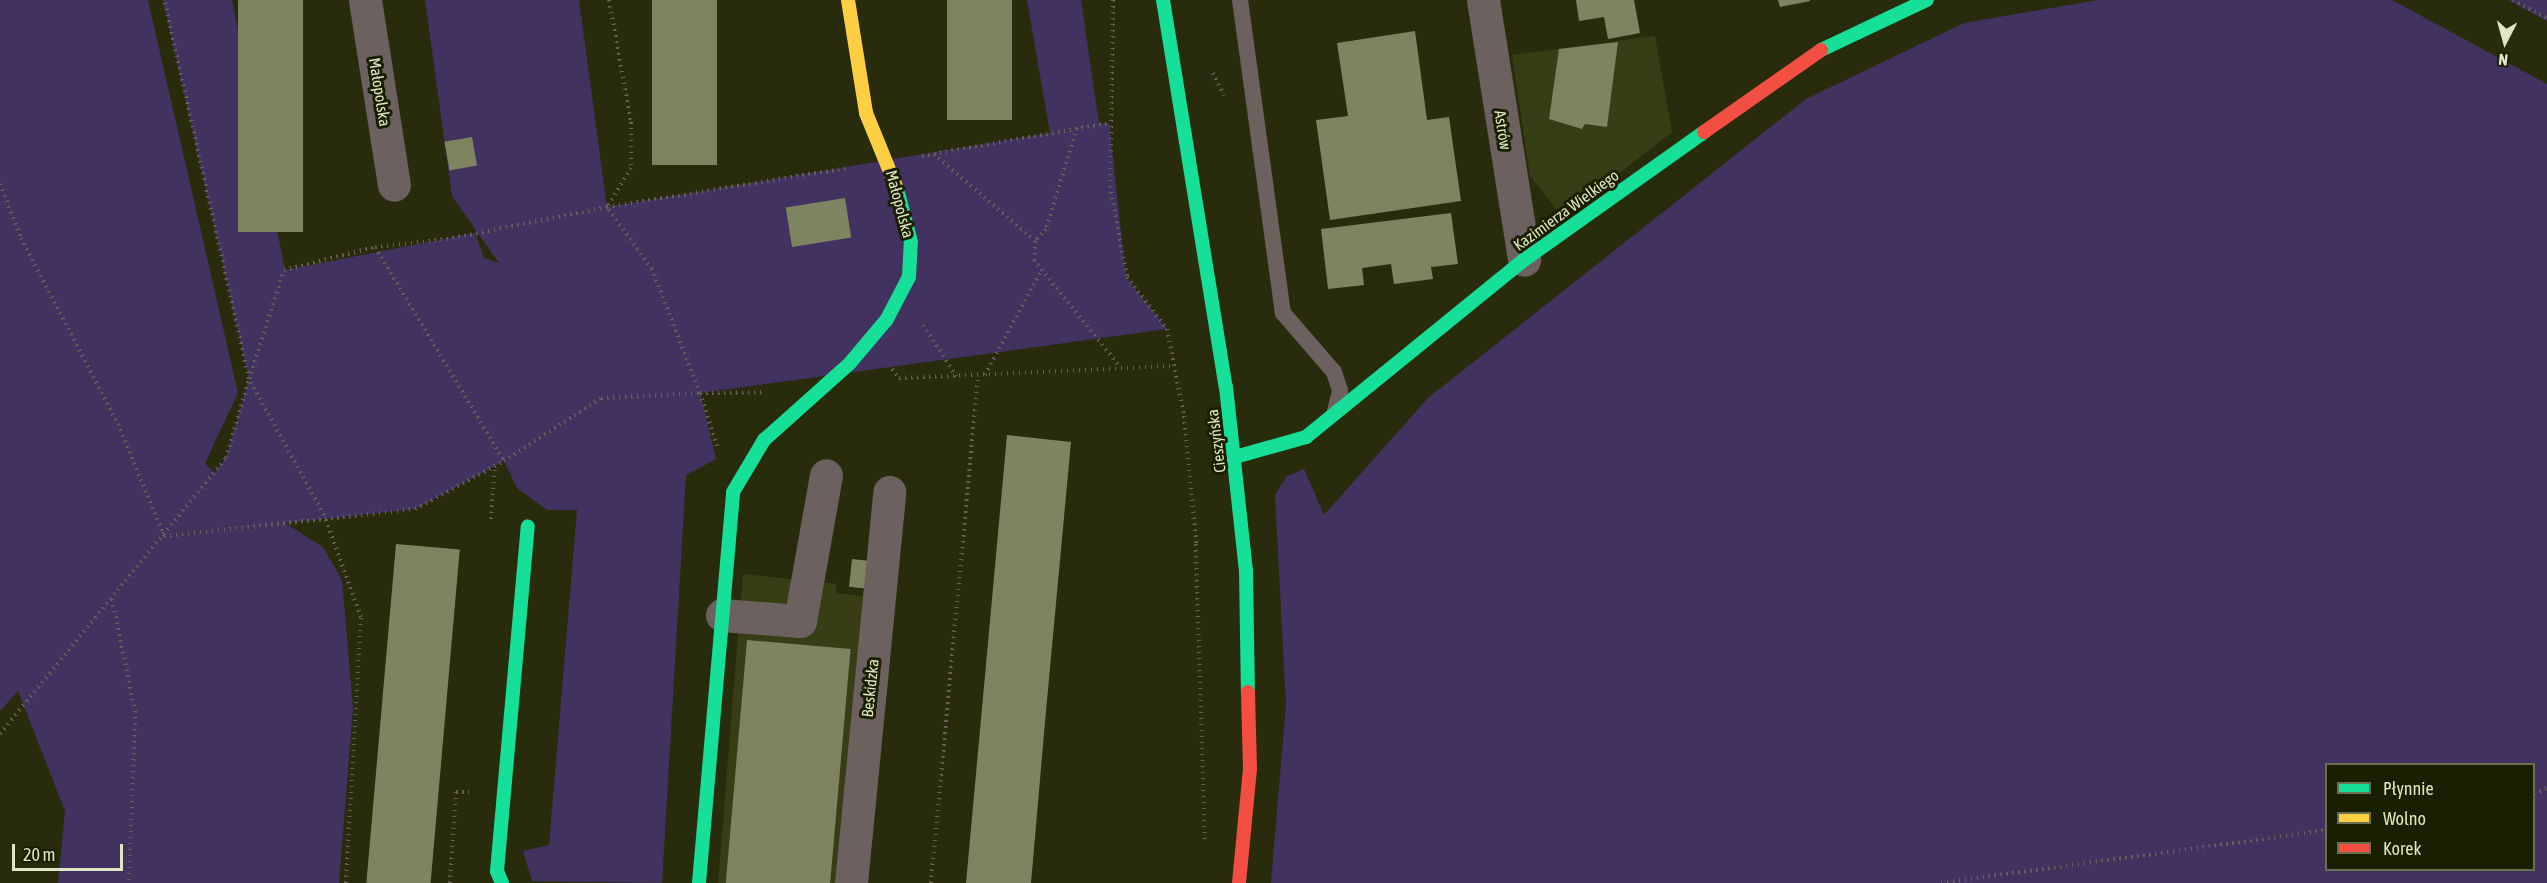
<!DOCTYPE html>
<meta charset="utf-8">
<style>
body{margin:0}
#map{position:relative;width:2547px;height:883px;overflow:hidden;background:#282c0d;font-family:"Asap Condensed",sans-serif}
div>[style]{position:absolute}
.built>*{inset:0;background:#373d14}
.green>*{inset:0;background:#423260}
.building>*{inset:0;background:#7e8360;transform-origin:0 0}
.path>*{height:4px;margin-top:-2px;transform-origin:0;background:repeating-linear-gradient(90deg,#666058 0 1.5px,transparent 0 6px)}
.lane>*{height:16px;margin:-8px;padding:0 8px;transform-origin:8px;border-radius:8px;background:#6d6160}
.street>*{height:33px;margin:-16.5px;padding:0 16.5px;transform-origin:16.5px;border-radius:16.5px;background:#6d6160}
.fast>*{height:14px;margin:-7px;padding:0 7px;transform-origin:7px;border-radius:7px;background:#16e098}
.slow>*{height:14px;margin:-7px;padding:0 7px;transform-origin:7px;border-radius:7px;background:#ffcf43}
.jam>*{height:14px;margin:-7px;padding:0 7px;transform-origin:7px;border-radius:7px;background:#f24e42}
span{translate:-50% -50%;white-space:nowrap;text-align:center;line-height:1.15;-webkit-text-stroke:6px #1b1f02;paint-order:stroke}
.street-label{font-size:16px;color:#dfe6c3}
.legend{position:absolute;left:2325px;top:763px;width:210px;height:108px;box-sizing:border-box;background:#1b1f02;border:2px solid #696f4f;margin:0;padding:8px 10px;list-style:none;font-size:18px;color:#dfe6c3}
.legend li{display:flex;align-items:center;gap:12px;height:30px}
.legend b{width:30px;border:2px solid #696f4f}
.north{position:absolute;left:2475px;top:12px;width:60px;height:60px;-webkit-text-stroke:4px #1b1f02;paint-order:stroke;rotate:186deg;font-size:16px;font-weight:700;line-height:24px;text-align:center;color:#dfe6c3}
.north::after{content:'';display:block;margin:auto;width:21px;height:27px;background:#dfe6c3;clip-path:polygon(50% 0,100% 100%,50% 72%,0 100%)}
.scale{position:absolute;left:12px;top:844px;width:111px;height:27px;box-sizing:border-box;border:3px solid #dfe6c3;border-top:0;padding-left:8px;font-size:18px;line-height:21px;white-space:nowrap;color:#dfe6c3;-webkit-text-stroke:4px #1b1f02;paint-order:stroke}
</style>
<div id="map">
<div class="built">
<div style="clip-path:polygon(1655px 36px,1672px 132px,1563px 218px,1530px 176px,1512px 55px)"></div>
<div style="clip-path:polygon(743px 574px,836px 584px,836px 593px,869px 597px,839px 883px,718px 883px)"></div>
</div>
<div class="green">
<div style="clip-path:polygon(0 0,148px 0,238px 393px,205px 463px,214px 473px,226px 458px,249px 379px,163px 0,232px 0,285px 270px,475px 233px,484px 258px,499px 263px,452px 196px,425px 0,579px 0,607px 207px,1050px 133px,1027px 0,1081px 0,1099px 124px,1109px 123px,1126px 277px,1167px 329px,700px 393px,716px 459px,686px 475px,662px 883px,532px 881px,523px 851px,549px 845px,577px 510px,547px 510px,517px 488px,504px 461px,415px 509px,285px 523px,323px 547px,342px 580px,353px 708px,339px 883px,58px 883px,65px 811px,18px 691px,0 711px)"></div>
<div style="clip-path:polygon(evenodd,2098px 0,2392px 0,2547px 84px,2547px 883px,1271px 883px,1286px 704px,1275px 495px,1287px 476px,1304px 469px,1324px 515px,1428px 398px,1806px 99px,1964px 23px,2098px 0,2326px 764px,2534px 764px,2534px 870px,2326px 870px,2326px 764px)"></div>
<div style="clip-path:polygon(2508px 0,2547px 0,2547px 21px)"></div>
</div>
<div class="building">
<div style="left:238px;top:0;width:65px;height:232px"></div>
<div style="left:652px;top:0;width:65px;height:165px"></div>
<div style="left:947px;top:0;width:65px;height:120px"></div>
<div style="clip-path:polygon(1576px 0,1634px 0,1640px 33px,1608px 39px,1604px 17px,1579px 21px)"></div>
<div style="clip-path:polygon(1778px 0,1810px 0,1810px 1px,1780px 7px)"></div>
<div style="clip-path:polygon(1415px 31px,1427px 120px,1449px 117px,1461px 201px,1330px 220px,1316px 120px,1348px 116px,1337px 43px)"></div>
<div style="clip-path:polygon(1618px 42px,1607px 127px,1585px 124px,1582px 129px,1549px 119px,1559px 49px)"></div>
<div style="left:472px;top:137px;width:29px;height:28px;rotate:80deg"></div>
<div style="left:845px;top:198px;width:40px;height:60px;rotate:81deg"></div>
<div style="clip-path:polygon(1451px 213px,1458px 264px,1431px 267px,1433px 279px,1394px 284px,1391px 264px,1362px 268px,1364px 285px,1328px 289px,1321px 229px)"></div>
<div style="clip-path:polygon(1007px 435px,1071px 442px,1046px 711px,1031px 883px,966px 883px)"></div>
<div style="left:396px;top:544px;width:64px;height:340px;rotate:5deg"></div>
<div style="left:852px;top:559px;width:28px;height:28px;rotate:6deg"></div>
<div style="left:747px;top:640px;width:104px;height:244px;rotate:5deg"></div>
</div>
<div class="path">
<div style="left:609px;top:0;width:124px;rotate:79.8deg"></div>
<div style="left:631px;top:122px;width:46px;rotate:90deg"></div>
<div style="left:631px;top:168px;width:46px;rotate:121.6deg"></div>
<div style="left:607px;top:207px;width:245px;rotate:-9.2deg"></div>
<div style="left:1113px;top:0;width:186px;rotate:90.9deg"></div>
<div style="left:1110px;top:186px;width:93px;rotate:79.4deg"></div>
<div style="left:1127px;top:277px;width:66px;rotate:52.4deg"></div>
<div style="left:1167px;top:329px;width:89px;rotate:78.9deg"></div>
<div style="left:1184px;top:416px;width:129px;rotate:84.6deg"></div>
<div style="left:1196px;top:544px;width:298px;rotate:88.3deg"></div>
<div style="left:2513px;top:0;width:38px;rotate:28deg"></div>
<div style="left:1213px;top:73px;width:25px;rotate:64deg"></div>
<div style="left:1077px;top:128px;width:106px;rotate:107.1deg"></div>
<div style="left:1046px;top:229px;width:16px;rotate:133deg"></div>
<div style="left:1035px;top:241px;width:19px;rotate:93deg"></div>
<div style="left:1034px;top:260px;width:137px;rotate:51.2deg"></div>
<div style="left:934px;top:154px;width:133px;rotate:40.7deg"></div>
<div style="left:922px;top:156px;width:190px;rotate:-10deg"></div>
<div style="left:0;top:184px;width:58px;rotate:68.7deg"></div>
<div style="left:21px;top:238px;width:210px;rotate:62.5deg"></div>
<div style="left:118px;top:424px;width:121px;rotate:67.7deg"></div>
<div style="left:164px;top:536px;width:252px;rotate:-6.1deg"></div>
<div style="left:415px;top:509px;width:101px;rotate:-28.3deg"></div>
<div style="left:923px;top:325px;width:61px;rotate:57.1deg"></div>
<div style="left:892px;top:369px;width:11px;rotate:52deg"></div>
<div style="left:899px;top:378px;width:275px;rotate:-2.5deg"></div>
<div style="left:985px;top:375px;width:118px;rotate:-61.7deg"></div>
<div style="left:717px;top:446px;width:56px;rotate:-107.8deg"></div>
<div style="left:700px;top:393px;width:133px;rotate:-111.2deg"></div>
<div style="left:652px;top:269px;width:77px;rotate:-126deg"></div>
<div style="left:607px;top:207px;width:162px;rotate:168.6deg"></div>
<div style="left:448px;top:239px;width:73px;rotate:173.7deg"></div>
<div style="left:375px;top:247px;width:250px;rotate:58.9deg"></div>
<div style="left:504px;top:461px;width:116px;rotate:-33deg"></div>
<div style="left:601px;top:398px;width:99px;rotate:-2.9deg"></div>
<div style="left:700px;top:393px;width:63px;rotate:-0.9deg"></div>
<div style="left:491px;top:519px;width:52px;rotate:-85.6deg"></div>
<div style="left:112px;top:599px;width:114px;rotate:78.4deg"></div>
<div style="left:135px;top:711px;width:172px;rotate:92deg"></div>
<div style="left:0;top:734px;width:357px;rotate:-50.7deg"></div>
<div style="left:226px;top:458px;width:82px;rotate:-73.8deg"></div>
<div style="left:249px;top:379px;width:388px;rotate:-102.6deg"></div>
<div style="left:2534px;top:794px;width:14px;rotate:-25deg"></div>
<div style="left:346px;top:883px;width:266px;rotate:-86.8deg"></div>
<div style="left:361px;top:617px;width:109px;rotate:-109.9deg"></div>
<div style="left:324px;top:515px;width:155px;rotate:-118.9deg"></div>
<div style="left:249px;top:379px;width:114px;rotate:-72.2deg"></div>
<div style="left:284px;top:270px;width:94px;rotate:-14.2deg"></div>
<div style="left:450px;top:883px;width:91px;rotate:-86.2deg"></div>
<div style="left:456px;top:792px;width:13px"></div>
<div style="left:931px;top:883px;width:508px;rotate:-84.69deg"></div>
<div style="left:1941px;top:883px;width:389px;rotate:-7.8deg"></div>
</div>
<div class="lane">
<div style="left:1240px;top:0;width:316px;rotate:82.2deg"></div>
<div style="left:1283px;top:313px;width:78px;rotate:49.2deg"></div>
<div style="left:1334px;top:372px;width:20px;rotate:72deg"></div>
<div style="left:1340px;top:391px;width:21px;rotate:104deg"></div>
</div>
<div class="street">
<div style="left:365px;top:0;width:187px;rotate:81.1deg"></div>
<div style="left:1483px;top:0;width:263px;rotate:81deg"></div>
<div style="left:722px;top:615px;width:78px;rotate:4.4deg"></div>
<div style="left:800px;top:621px;width:148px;rotate:-79.9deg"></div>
<div style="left:851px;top:883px;width:393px;rotate:-84.4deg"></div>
</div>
<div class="fast">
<div style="left:1163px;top:0;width:392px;rotate:80.8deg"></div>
<div style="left:1226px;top:387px;width:184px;rotate:83.8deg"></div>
<div style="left:1246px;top:570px;width:122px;rotate:89.1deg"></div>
<div style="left:1821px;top:50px;width:117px;rotate:-25.3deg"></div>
<div style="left:1235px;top:457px;width:74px;rotate:-15.7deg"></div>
<div style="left:1306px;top:437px;width:281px;rotate:-39.1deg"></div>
<div style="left:1524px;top:260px;width:221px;rotate:-35.4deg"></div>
<div style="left:502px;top:883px;width:13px;rotate:-113deg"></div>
<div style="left:497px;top:871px;width:346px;rotate:-84.9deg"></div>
<div style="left:699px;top:883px;width:392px;rotate:-85deg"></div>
<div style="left:733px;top:492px;width:61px;rotate:-59.2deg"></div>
<div style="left:764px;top:440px;width:115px;rotate:-41.8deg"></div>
<div style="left:850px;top:363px;width:57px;rotate:-49.9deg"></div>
<div style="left:887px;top:319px;width:47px;rotate:-62.4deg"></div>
<div style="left:909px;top:277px;width:35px;rotate:-87deg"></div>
<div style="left:911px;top:242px;width:55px;rotate:-104.8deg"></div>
</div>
<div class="slow">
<div style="left:848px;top:0;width:114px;rotate:80.9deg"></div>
<div style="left:866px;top:113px;width:82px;rotate:67.8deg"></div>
</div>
<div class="jam">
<div style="left:1704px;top:132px;width:143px;rotate:-35deg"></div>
<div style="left:1239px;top:883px;width:115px;rotate:-84.5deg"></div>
<div style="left:1250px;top:769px;width:77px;rotate:-91.5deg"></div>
</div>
<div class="street-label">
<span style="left:380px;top:92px;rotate:81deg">Małopolska</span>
<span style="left:1503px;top:130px;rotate:81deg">Astrów</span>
<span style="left:900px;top:204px;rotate:75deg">Małopolska</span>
<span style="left:1566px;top:210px;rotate:-36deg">Kazimierza Wielkiego</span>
<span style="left:1216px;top:441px;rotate:-97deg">Cieszyńska</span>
<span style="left:870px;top:688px;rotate:-84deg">Beskidzka</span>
</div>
<ul class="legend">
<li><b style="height:8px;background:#16e098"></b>Płynnie</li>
<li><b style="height:8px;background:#ffcf43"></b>Wolno</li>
<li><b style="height:8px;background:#f24e42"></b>Korek</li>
</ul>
<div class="north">N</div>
<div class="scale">20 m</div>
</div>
